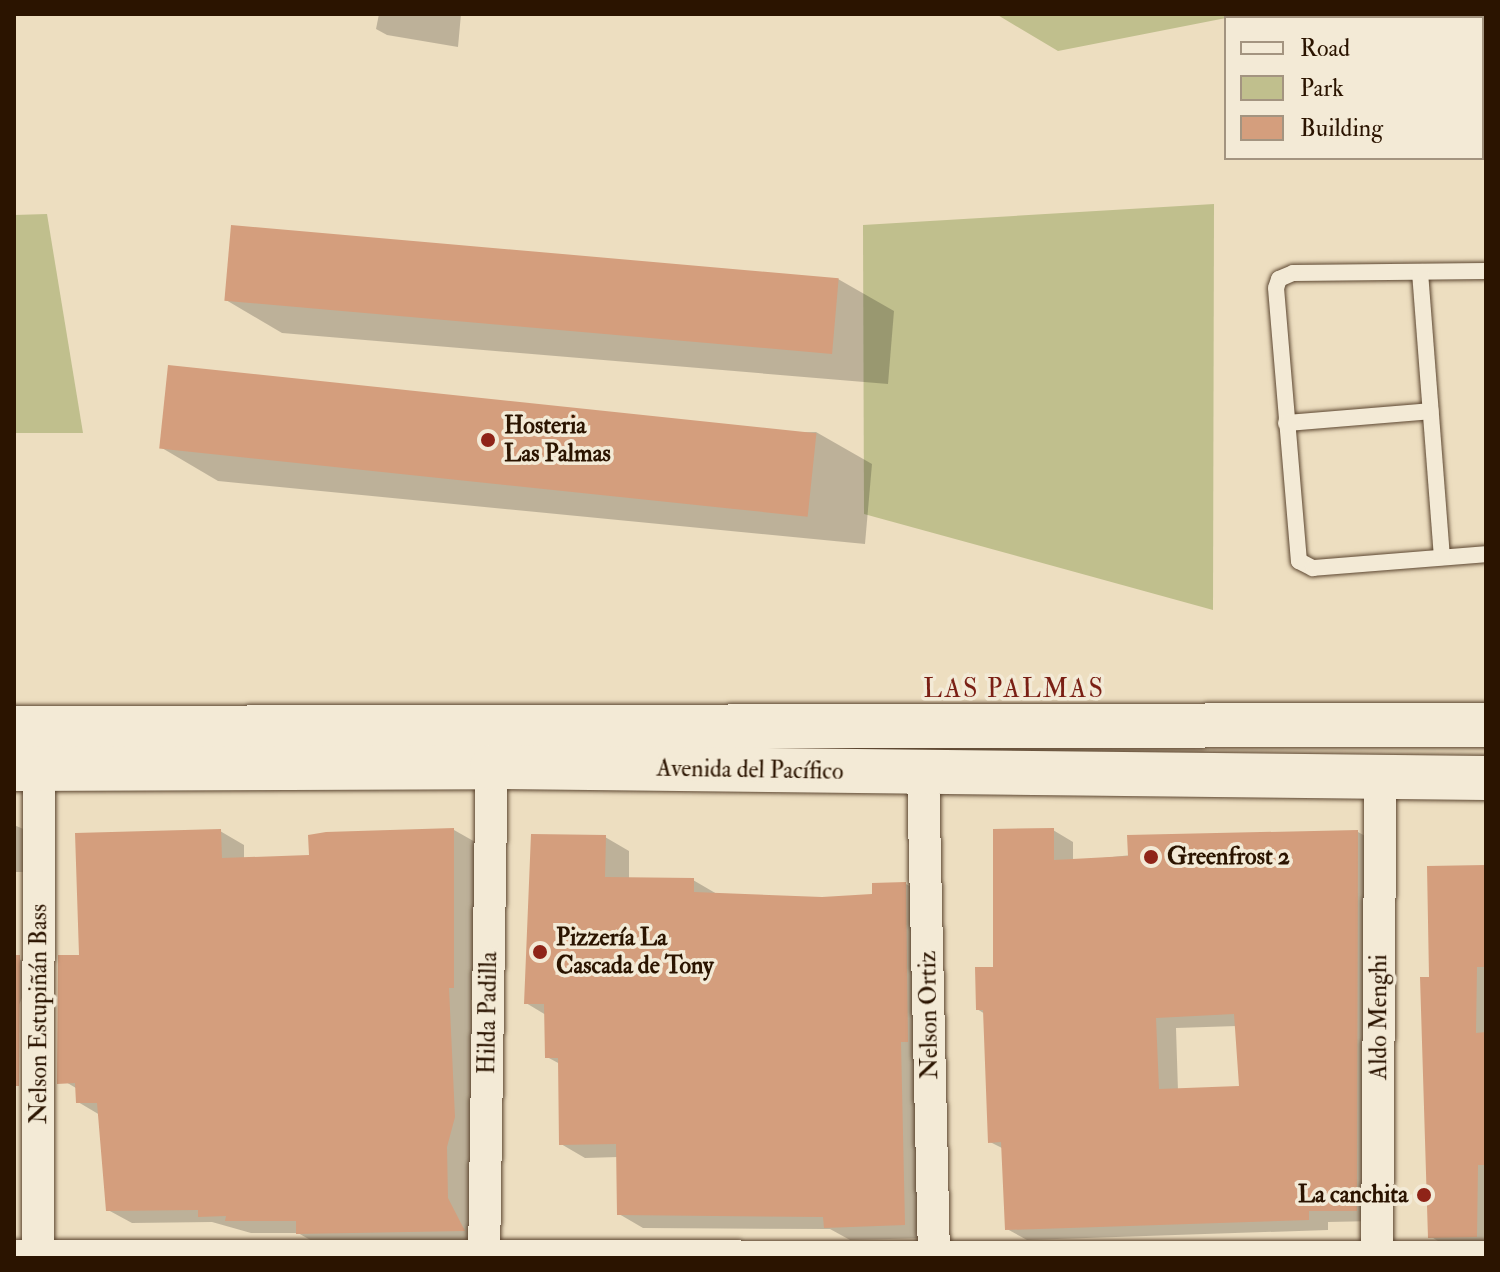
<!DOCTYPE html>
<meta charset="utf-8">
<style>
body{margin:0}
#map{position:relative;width:1500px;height:1272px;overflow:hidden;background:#eddec0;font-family:"IM FELL Double Pica",serif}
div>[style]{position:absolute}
.green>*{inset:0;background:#c0bf8d}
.shadow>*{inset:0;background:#0003;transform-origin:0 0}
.building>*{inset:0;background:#d49e7d;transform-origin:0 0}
.roads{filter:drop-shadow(0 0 2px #5c4630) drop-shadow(0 0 2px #5c4630)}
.lane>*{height:16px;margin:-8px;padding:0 8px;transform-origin:8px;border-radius:8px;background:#f3ead6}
.street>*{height:32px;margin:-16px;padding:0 16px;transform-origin:16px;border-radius:16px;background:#f3ead6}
.secondary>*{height:44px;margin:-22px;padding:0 22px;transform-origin:22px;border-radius:22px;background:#f3ead6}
.dots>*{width:22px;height:22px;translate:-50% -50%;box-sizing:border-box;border:4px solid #f3ead6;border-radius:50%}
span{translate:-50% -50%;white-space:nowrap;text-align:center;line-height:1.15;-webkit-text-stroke:7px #f3ead6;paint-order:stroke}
.poi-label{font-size:24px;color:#2b1400;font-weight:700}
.left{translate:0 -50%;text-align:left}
.right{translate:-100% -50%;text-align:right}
.street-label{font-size:24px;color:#2b1400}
.neighbourhood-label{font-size:26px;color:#7a1f14;letter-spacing:2px}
.frame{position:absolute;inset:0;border:16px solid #2b1400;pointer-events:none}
.legend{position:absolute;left:1224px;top:16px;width:260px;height:144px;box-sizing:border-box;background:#f3ead6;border:2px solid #a39480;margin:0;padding:10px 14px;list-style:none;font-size:24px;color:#2b1400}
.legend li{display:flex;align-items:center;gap:16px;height:40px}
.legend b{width:40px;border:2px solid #a39480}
</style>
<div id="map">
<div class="green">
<div style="clip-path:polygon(996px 14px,1351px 14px,1226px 18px,1058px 51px)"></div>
<div style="clip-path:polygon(1214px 204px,1213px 610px,864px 514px,863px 225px)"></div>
<div style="clip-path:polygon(47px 214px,83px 433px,14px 433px,14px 215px)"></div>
</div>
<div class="shadow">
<div style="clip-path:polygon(379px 14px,461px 14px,458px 47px,387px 35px,376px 29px)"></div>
<div style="clip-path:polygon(838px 279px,894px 311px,888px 384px,282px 333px,226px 300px)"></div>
<div style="clip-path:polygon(816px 432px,872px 464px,865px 544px,218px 481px,162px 448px)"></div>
<div style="clip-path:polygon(14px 825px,35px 834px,35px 872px,14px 872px)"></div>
<div style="clip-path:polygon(454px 830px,477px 843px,476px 1000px,471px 1000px,487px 1243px,321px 1246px,298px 1233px,251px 1233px,212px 1222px,132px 1223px,108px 1210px,100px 1115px,78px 1102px,76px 1088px,59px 1078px,81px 957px,220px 831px,244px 845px,244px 859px,311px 857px)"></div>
<div style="clip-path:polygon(evenodd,1053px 830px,1073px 842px,1073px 861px,1358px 832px,1378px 843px,1376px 1221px,1328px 1222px,1328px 1230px,1027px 1240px,1007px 1229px,1004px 1149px,990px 1142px,985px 1014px,977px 1009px,1053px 830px,1237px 1026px,1241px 1088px,1178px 1091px,1176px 1028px,1237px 1026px)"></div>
<div style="clip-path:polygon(605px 837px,629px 851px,629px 879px,693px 880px,717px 894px,822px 899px,874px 895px,906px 884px,930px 898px,929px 1238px,850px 1240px,830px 1229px,643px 1228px,619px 1214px,618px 1157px,585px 1158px,561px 1144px,560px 1064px,547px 1057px,546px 1015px,526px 1003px)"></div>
<div style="clip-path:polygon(1486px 867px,1486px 1247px,1449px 1248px,1430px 1236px,1431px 979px)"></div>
<div style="left:14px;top:957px;width:24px;height:130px;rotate:24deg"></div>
</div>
<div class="building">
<div style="left:231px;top:225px;width:610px;height:76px;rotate:5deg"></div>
<div style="left:168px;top:365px;width:652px;height:84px;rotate:6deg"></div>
<div style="clip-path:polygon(454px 828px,454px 988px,449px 988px,455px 1117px,447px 1147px,448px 1198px,465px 1231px,296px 1234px,296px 1221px,225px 1221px,226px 1216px,198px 1217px,198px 1210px,106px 1211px,97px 1103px,76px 1103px,75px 1083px,57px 1084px,58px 955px,79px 955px,75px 833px,221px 829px,222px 858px,309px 855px,308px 835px,326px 832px)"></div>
<div style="clip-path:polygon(evenodd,1054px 828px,1054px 860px,1128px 856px,1127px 835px,1358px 830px,1357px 1211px,1309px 1211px,1309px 1220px,1005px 1230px,1001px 1142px,988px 1143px,983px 1010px,976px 1010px,975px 967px,993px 967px,993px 829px,1054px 828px,1234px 1014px,1239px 1086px,1159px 1089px,1156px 1018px,1234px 1014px)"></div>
<div style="clip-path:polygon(531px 834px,606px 835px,605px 877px,694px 878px,694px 892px,822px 897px,872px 894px,872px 883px,906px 882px,908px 1042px,901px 1042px,905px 1225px,824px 1228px,823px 1217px,617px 1215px,616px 1144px,559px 1145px,558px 1058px,545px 1058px,544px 1004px,524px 1004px)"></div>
<div style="clip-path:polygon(1486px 865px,1486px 967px,1477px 967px,1476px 1033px,1486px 1032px,1486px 1165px,1478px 1165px,1477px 1237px,1428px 1238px,1420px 977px,1429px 977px,1427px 866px)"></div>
<div style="clip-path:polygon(14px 955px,20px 955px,19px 1086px,14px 1086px)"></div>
</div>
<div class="roads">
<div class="lane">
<div style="left:1486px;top:271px;width:193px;rotate:179.4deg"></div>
<div style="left:1293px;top:273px;width:15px;rotate:157deg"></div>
<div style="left:1279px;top:279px;width:9px;rotate:108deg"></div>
<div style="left:1276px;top:288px;width:274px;rotate:85.2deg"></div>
<div style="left:1299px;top:561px;width:16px;rotate:27deg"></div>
<div style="left:1313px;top:568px;width:174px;rotate:-4.6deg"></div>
<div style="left:1420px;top:272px;width:286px;rotate:85.6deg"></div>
<div style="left:1286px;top:423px;width:145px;rotate:-4.7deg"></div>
</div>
<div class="street">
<div style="left:923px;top:772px;width:486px;rotate:88.7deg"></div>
<div style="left:14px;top:1256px;width:1472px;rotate:0.04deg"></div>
<div style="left:38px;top:1258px;width:489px;rotate:-89.9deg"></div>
<div style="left:484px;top:1258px;width:491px;rotate:-89.1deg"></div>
<div style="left:1377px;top:1258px;width:481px;rotate:-89.6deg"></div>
</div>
<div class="secondary">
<div style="left:14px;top:728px;width:1472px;rotate:-0.12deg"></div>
<div style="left:14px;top:769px;width:478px;rotate:-0.2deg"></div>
<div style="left:492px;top:767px;width:994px;rotate:0.63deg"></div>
</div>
</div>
<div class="dots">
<div style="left:488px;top:440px;background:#8f2418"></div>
<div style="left:1151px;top:857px;background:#8f2418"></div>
<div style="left:540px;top:952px;background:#8f2418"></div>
<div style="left:1424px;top:1195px;background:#8f2418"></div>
</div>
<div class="poi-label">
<span class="left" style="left:504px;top:440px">Hosteria<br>Las Palmas</span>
<span class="left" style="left:1167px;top:857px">Greenfrost 2</span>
<span class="left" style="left:556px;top:952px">Pizzería La<br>Cascada de Tony</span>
<span class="right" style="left:1408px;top:1195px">La canchita</span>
</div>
<div class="street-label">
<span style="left:750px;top:770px;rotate:1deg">Avenida del Pacífico</span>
<span style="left:488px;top:1013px;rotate:-89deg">Hilda Padilla</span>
<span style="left:39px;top:1014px;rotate:-90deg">Nelson Estupiñán Bass</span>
<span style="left:929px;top:1015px;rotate:-91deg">Nelson Ortiz</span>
<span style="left:1379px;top:1017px;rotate:-90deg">Aldo Menghi</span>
</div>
<div class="neighbourhood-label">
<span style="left:1014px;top:690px">LAS PALMAS</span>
</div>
<div class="frame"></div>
<ul class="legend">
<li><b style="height:10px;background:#f3ead6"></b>Road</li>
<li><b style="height:22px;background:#c0bf8d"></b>Park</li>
<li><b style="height:22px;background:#d49e7d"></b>Building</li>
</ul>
</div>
